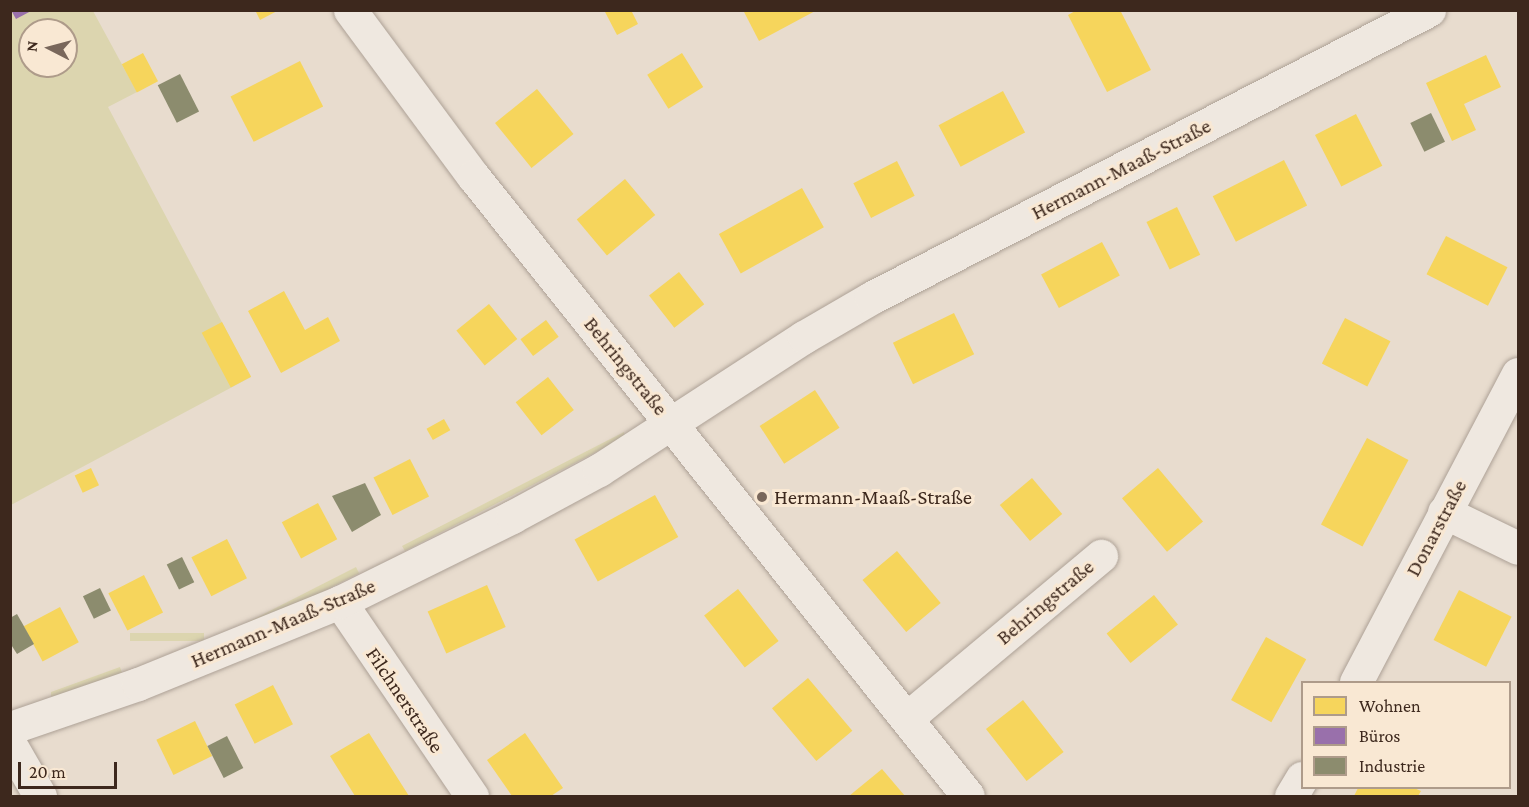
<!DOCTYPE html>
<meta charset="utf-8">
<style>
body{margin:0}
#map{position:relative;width:1529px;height:807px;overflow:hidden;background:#e8dcce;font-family:"Crimson Pro",serif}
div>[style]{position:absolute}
.green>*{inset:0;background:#dcd5af;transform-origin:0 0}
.homes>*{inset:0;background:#f6d55c;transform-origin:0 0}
.offices>*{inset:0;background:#9970ab}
.industry>*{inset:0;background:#8c8c6e;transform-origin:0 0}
.roads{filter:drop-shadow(0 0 2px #ada196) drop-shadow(0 0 2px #ada196)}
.street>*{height:33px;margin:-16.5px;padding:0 16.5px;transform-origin:16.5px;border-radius:16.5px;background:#efe8e0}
.secondary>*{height:33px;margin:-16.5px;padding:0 16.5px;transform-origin:16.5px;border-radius:16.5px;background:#efe8e0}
.dots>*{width:16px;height:16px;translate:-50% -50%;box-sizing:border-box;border:3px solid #f9e8d3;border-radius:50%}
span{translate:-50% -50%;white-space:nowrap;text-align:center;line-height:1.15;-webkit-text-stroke:6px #f9e8d3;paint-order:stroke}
.street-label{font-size:21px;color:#3d281d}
.poi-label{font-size:21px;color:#3d281d}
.left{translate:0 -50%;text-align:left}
.frame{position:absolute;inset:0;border:12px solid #3d281d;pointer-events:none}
.legend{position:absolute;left:1301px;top:681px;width:210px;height:108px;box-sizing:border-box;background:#f9e8d3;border:2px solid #ae9b8a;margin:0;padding:8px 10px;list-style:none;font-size:18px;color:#3d281d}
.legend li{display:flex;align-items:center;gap:12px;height:30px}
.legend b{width:30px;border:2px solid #ae9b8a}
.north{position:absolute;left:18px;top:18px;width:60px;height:60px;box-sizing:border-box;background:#f9e8d3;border:2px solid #ae9b8a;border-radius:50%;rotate:276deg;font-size:16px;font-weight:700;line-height:24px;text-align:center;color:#3d281d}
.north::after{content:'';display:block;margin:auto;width:21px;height:27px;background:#79675b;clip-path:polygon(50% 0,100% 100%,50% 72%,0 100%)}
.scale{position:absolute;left:18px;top:762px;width:99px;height:27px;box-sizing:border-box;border:3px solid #3d281d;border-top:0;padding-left:8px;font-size:18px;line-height:21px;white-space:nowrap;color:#3d281d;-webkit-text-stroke:4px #f9e8d3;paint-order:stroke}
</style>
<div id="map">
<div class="green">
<div style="clip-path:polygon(evenodd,11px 11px,93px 11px,137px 92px,108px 107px,251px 377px,11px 505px,11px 11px,30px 30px,66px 30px,66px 66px,30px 66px,30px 30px)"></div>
<div style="clip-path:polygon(624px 432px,625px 437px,405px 551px,402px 546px)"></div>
<div style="left:356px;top:567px;width:7px;height:123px;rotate:63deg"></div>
<div style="left:204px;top:633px;width:8px;height:74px;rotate:90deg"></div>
<div style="clip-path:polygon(120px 667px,122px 673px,55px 698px,51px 696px,51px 692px)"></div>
</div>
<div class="homes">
<div style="clip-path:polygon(255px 10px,279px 10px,260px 20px)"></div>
<div style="clip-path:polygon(604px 10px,631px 10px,638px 24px,617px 35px)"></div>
<div style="clip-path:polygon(743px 10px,817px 10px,759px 41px)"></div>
<div style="clip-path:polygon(1077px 10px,1120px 10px,1151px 70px,1107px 92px,1068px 15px)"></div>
<div style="left:143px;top:53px;width:32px;height:24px;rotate:62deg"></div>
<div style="left:682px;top:53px;width:40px;height:41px;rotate:58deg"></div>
<div style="clip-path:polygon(1486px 55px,1501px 87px,1464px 104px,1476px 130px,1452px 141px,1426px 83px)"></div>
<div style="left:300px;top:61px;width:51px;height:78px;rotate:63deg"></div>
<div style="left:537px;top:89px;width:58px;height:54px;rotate:51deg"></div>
<div style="left:1003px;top:91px;width:47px;height:73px;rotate:62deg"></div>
<div style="left:1356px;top:114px;width:58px;height:46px;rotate:63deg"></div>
<div style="left:1284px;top:160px;width:51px;height:80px;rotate:63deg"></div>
<div style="left:897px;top:161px;width:39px;height:49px;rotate:63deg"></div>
<div style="left:625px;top:179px;width:47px;height:63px;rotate:50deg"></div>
<div style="left:802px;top:188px;width:45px;height:95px;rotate:61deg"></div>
<div style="left:1177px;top:207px;width:53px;height:34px;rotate:64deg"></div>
<div style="left:1446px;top:236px;width:69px;height:43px;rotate:27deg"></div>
<div style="left:1102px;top:242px;width:38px;height:69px;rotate:62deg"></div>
<div style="left:679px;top:272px;width:41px;height:38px;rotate:52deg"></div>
<div style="clip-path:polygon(284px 291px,305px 330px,328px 317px,340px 341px,281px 373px,248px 311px)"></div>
<div style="left:489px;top:304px;width:45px;height:42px;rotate:51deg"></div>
<div style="left:954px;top:313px;width:46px;height:68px;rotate:64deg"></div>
<div style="left:1345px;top:318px;width:51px;height:51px;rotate:27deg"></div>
<div style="left:546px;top:320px;width:21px;height:32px;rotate:53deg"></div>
<div style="left:222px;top:322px;width:62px;height:23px;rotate:62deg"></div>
<div style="left:548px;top:377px;width:42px;height:41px;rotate:52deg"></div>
<div style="left:815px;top:390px;width:45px;height:66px;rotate:57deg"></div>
<div style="left:444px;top:419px;width:13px;height:20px;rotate:61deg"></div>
<div style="left:1367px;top:438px;width:47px;height:98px;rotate:28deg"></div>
<div style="left:410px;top:459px;width:42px;height:41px;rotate:63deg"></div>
<div style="left:91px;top:468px;width:19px;height:18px;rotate:65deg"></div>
<div style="left:1158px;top:468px;width:70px;height:47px;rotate:50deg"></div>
<div style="left:1032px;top:478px;width:47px;height:42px;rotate:50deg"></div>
<div style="left:655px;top:495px;width:48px;height:92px;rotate:61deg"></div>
<div style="left:318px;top:503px;width:41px;height:41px;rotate:62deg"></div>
<div style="left:227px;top:539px;width:44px;height:40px;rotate:63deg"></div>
<div style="left:897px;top:551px;width:68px;height:45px;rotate:50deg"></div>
<div style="left:144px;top:575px;width:42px;height:40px;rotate:63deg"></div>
<div style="left:487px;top:585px;width:46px;height:65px;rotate:66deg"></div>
<div style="left:738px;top:589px;width:66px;height:43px;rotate:52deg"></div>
<div style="left:1459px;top:590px;width:59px;height:56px;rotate:27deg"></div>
<div style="left:1154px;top:595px;width:38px;height:61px;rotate:51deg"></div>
<div style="left:60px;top:607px;width:40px;height:41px;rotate:62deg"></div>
<div style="left:1266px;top:637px;width:46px;height:72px;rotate:29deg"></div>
<div style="left:808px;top:678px;width:69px;height:47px;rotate:50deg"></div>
<div style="left:273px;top:685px;width:44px;height:43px;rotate:63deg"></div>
<div style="left:1023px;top:700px;width:66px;height:47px;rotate:52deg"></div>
<div style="left:195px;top:721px;width:39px;height:43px;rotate:64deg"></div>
<div style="clip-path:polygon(369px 733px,381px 752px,409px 796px,355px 796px,330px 756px)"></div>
<div style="clip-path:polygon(525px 733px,563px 788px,551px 796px,512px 796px,487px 760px)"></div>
<div style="clip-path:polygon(882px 769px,905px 796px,849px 796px)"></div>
<div style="clip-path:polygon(1358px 788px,1414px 788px,1421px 791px,1418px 796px,1354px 796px)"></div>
</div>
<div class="offices">
<div style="clip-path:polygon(11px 10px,33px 10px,16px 19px)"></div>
</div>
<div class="industry">
<div style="left:180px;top:74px;width:42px;height:25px;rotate:63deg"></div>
<div style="left:1431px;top:113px;width:32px;height:23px;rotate:64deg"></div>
<div style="clip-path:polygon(365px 483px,381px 515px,352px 532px,332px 496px)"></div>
<div style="left:182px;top:557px;width:28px;height:17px;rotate:64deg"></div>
<div style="left:100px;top:588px;width:25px;height:19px;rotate:64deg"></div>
<div style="clip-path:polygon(17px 614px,34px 644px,17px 654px,10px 643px,10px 618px)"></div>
<div style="left:227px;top:736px;width:36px;height:22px;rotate:63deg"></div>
</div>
<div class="roads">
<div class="street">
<div style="left:1444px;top:512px;width:82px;rotate:25.9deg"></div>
<div style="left:340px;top:602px;width:235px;rotate:55.8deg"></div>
<div style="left:1356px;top:682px;width:348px;rotate:-62.3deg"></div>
<div style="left:907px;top:718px;width:253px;rotate:-39.9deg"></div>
<div style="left:10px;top:728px;width:135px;rotate:-19deg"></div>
<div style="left:138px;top:684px;width:218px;rotate:-22.1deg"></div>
<div style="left:340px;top:602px;width:192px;rotate:-26.3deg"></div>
<div style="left:512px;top:517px;width:99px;rotate:-28.4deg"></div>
<div style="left:599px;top:470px;width:244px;rotate:-33deg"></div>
<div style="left:804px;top:337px;width:78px;rotate:-30.2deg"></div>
<div style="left:871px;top:298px;width:628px;rotate:-27.3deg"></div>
<div style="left:10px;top:744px;width:60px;rotate:60deg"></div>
<div style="left:1291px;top:796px;width:21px;rotate:-59deg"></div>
</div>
<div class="secondary">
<div style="left:350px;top:10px;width:207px;rotate:53.5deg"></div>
<div style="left:473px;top:176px;width:793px;rotate:51.4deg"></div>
</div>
</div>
<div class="dots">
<div style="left:762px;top:497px;background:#79675b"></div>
</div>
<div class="street-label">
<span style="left:1121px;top:169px;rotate:-27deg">Hermann-Maaß-Straße</span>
<span style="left:626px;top:366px;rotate:51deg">Behringstraße</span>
<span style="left:1436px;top:528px;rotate:-62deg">Donarstraße</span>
<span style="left:1045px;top:602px;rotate:-40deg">Behringstraße</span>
<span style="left:283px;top:623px;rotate:-23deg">Hermann-Maaß-Straße</span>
<span style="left:405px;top:700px;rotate:56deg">Filchnerstraße</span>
</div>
<div class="poi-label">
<span class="left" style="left:774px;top:497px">Hermann-Maaß-Straße</span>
</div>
<div class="frame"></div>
<ul class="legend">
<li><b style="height:16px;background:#f6d55c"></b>Wohnen</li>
<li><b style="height:16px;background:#9970ab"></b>Büros</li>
<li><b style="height:16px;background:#8c8c6e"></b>Industrie</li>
</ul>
<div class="north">N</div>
<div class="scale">20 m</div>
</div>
